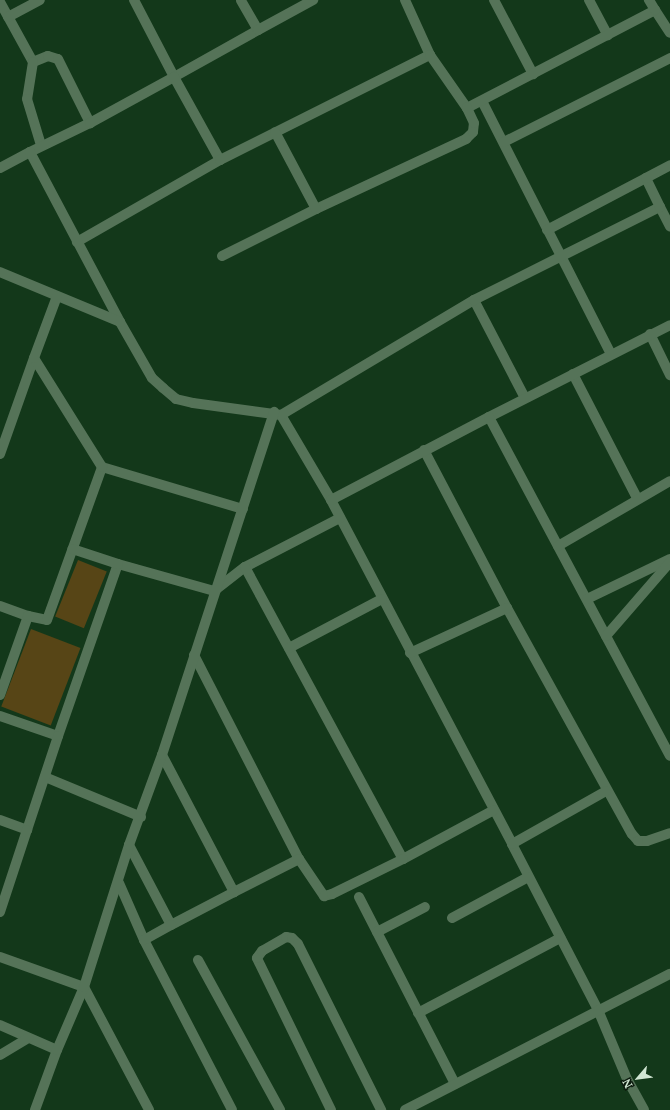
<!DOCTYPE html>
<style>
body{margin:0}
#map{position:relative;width:670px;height:1110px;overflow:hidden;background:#13381a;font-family:"Noto Serif",serif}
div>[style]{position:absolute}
.green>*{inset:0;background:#574516;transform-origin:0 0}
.minor>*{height:10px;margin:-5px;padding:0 5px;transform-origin:5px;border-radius:5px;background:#557358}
span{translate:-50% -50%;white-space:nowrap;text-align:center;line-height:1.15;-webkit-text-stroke:4px #0c1b0e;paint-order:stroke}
.north{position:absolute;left:618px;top:1058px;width:40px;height:40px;-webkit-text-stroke:3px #0c1b0e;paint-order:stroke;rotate:242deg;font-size:11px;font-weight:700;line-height:16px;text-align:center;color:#d1e6d3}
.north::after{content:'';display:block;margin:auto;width:14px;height:18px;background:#d1e6d3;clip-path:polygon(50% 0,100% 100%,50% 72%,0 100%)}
</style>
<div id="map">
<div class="green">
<div style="left:78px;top:560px;width:31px;height:61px;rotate:22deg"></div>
<div style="left:31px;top:629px;width:53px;height:83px;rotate:21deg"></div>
</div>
<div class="minor">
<div style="left:134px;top:0;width:87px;rotate:62.5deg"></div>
<div style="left:174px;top:77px;width:96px;rotate:-29.2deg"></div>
<div style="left:258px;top:30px;width:34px;rotate:-120deg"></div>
<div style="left:405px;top:0;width:60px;rotate:65.6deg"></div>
<div style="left:494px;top:0;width:84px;rotate:62.2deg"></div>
<div style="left:589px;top:0;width:40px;rotate:62deg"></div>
<div style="left:0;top:2px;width:68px;rotate:61.2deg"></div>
<div style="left:33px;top:62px;width:16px;rotate:-22deg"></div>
<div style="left:48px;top:56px;width:10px;rotate:17deg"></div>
<div style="left:58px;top:59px;width:72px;rotate:63.4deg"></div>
<div style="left:655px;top:10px;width:27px;rotate:57deg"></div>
<div style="left:8px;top:17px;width:36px;rotate:-28deg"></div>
<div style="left:258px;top:30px;width:63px;rotate:-28.6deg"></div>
<div style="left:33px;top:62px;width:37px;rotate:99deg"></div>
<div style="left:27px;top:99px;width:48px;rotate:73.1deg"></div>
<div style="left:482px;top:101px;width:284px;rotate:63deg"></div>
<div style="left:504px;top:142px;width:186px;rotate:-26.8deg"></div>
<div style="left:30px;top:152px;width:67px;rotate:-25.8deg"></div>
<div style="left:90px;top:123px;width:96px;rotate:-28.7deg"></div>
<div style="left:174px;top:77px;width:95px;rotate:61deg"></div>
<div style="left:220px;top:160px;width:165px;rotate:150.2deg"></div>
<div style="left:220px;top:160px;width:235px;rotate:-26.6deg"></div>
<div style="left:430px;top:55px;width:65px;rotate:55.1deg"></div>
<div style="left:467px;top:108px;width:212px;rotate:-27.5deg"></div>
<div style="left:655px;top:10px;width:12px;rotate:-121deg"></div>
<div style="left:0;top:168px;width:34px;rotate:-28deg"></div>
<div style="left:30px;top:152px;width:192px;rotate:62.1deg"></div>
<div style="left:120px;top:322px;width:64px;rotate:60.3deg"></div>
<div style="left:152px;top:378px;width:15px;rotate:42deg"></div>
<div style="left:163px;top:388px;width:17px;rotate:40deg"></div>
<div style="left:176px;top:399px;width:17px;rotate:13deg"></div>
<div style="left:193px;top:403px;width:89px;rotate:7.8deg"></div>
<div style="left:281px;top:415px;width:99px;rotate:59.5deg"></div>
<div style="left:331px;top:500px;width:389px;rotate:62.2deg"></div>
<div style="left:512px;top:844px;width:187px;rotate:62.6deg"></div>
<div style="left:598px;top:1010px;width:75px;rotate:67.2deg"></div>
<div style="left:627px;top:1079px;width:35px;rotate:61deg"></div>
<div style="left:660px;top:207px;width:22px;rotate:63deg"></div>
<div style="left:316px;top:209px;width:166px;rotate:-25deg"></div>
<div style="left:466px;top:139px;width:10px;rotate:-45deg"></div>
<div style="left:473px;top:132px;width:9px;rotate:-84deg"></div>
<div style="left:474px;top:123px;width:17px;rotate:-115deg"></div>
<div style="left:547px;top:230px;width:112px;rotate:-27.7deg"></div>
<div style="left:222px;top:256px;width:105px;rotate:-26.6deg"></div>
<div style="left:316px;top:209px;width:87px;rotate:-118deg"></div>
<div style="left:0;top:272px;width:130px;rotate:22.6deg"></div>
<div style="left:474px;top:300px;width:110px;rotate:62.5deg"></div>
<div style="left:650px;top:334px;width:46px;rotate:64deg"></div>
<div style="left:573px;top:374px;width:140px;rotate:62.7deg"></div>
<div style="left:281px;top:415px;width:225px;rotate:-30.8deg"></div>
<div style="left:474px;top:300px;width:208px;rotate:-26.6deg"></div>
<div style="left:660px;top:207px;width:32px;rotate:-116deg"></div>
<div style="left:646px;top:178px;width:27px;rotate:-28deg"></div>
<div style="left:489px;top:417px;width:203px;rotate:-26.9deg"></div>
<div style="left:424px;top:450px;width:178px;rotate:62.3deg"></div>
<div style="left:507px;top:608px;width:258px;rotate:61.1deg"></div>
<div style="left:632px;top:834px;width:9px;rotate:49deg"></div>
<div style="left:638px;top:841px;width:9px"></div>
<div style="left:647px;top:841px;width:24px;rotate:-19deg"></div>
<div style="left:0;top:454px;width:102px;rotate:-70.5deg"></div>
<div style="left:102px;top:467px;width:147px;rotate:16.6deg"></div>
<div style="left:331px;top:500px;width:178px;rotate:-27.7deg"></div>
<div style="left:489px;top:417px;width:384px;rotate:61.9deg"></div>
<div style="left:558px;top:546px;width:129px;rotate:-30.1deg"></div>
<div style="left:118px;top:564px;width:100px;rotate:15.7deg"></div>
<div style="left:214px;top:591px;width:39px;rotate:-38deg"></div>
<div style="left:245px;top:567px;width:107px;rotate:-27.3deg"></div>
<div style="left:245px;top:567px;width:332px;rotate:61.6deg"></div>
<div style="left:403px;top:859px;width:103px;rotate:-28.3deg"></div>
<div style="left:587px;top:599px;width:92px;rotate:-25.7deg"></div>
<div style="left:0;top:606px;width:30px;rotate:20deg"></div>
<div style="left:606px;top:636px;width:98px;rotate:-49.1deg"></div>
<div style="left:289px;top:648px;width:105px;rotate:-27.8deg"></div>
<div style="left:410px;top:653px;width:107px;rotate:-24.9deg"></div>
<div style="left:194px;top:655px;width:229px;rotate:62.8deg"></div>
<div style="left:299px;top:859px;width:45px;rotate:56deg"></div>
<div style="left:324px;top:896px;width:8px;rotate:-14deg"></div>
<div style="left:332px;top:894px;width:79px;rotate:-26.2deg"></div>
<div style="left:0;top:695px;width:84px;rotate:-70.5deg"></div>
<div style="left:28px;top:616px;width:19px;rotate:12deg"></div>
<div style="left:47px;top:620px;width:163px;rotate:-70.2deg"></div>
<div style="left:102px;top:467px;width:128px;rotate:-122deg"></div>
<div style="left:34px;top:358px;width:66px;rotate:-69.6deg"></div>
<div style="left:0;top:716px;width:61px;rotate:19deg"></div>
<div style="left:58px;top:736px;width:182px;rotate:-70.8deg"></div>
<div style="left:118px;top:564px;width:48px;rotate:-161.9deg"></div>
<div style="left:162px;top:755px;width:155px;rotate:62.3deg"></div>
<div style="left:234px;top:892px;width:73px;rotate:-26.9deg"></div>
<div style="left:45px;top:777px;width:104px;rotate:22.6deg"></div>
<div style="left:0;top:820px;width:29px;rotate:20deg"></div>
<div style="left:27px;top:830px;width:99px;rotate:-71.7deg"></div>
<div style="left:512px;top:844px;width:108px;rotate:-29.4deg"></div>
<div style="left:129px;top:845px;width:90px;rotate:62.3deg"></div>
<div style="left:171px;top:925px;width:71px;rotate:-27.6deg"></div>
<div style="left:119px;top:883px;width:62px;rotate:66.3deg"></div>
<div style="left:144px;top:940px;width:191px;rotate:62.6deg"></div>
<div style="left:359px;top:897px;width:210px;rotate:62.8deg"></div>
<div style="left:0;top:912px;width:86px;rotate:-71.8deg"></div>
<div style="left:452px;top:918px;width:86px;rotate:-28.3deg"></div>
<div style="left:377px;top:932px;width:54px;rotate:-27.5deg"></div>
<div style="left:144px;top:940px;width:31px;rotate:-29deg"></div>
<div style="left:0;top:957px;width:89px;rotate:19.7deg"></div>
<div style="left:84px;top:987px;width:139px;rotate:62.1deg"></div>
<div style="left:198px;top:960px;width:171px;rotate:61.3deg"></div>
<div style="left:418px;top:1013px;width:161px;rotate:-27.8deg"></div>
<div style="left:0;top:1025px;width:62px;rotate:23.7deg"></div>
<div style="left:0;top:1055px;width:33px;rotate:-31deg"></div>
<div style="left:35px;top:1110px;width:64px;rotate:-69.9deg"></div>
<div style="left:57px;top:1050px;width:69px;rotate:-66.8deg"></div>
<div style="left:84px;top:987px;width:149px;rotate:-72.4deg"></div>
<div style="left:129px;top:845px;width:96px;rotate:-69.9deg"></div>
<div style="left:162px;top:755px;width:361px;rotate:-71.9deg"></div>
<div style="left:331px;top:1110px;width:169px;rotate:-116deg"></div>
<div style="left:257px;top:958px;width:9px;rotate:-54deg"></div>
<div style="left:262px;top:951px;width:28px;rotate:-30deg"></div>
<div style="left:286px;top:937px;width:6px;rotate:9deg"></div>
<div style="left:292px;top:938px;width:8px;rotate:45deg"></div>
<div style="left:298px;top:944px;width:186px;rotate:63.4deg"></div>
<div style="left:405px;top:1110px;width:298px;rotate:-27.2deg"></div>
</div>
<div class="north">N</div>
</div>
